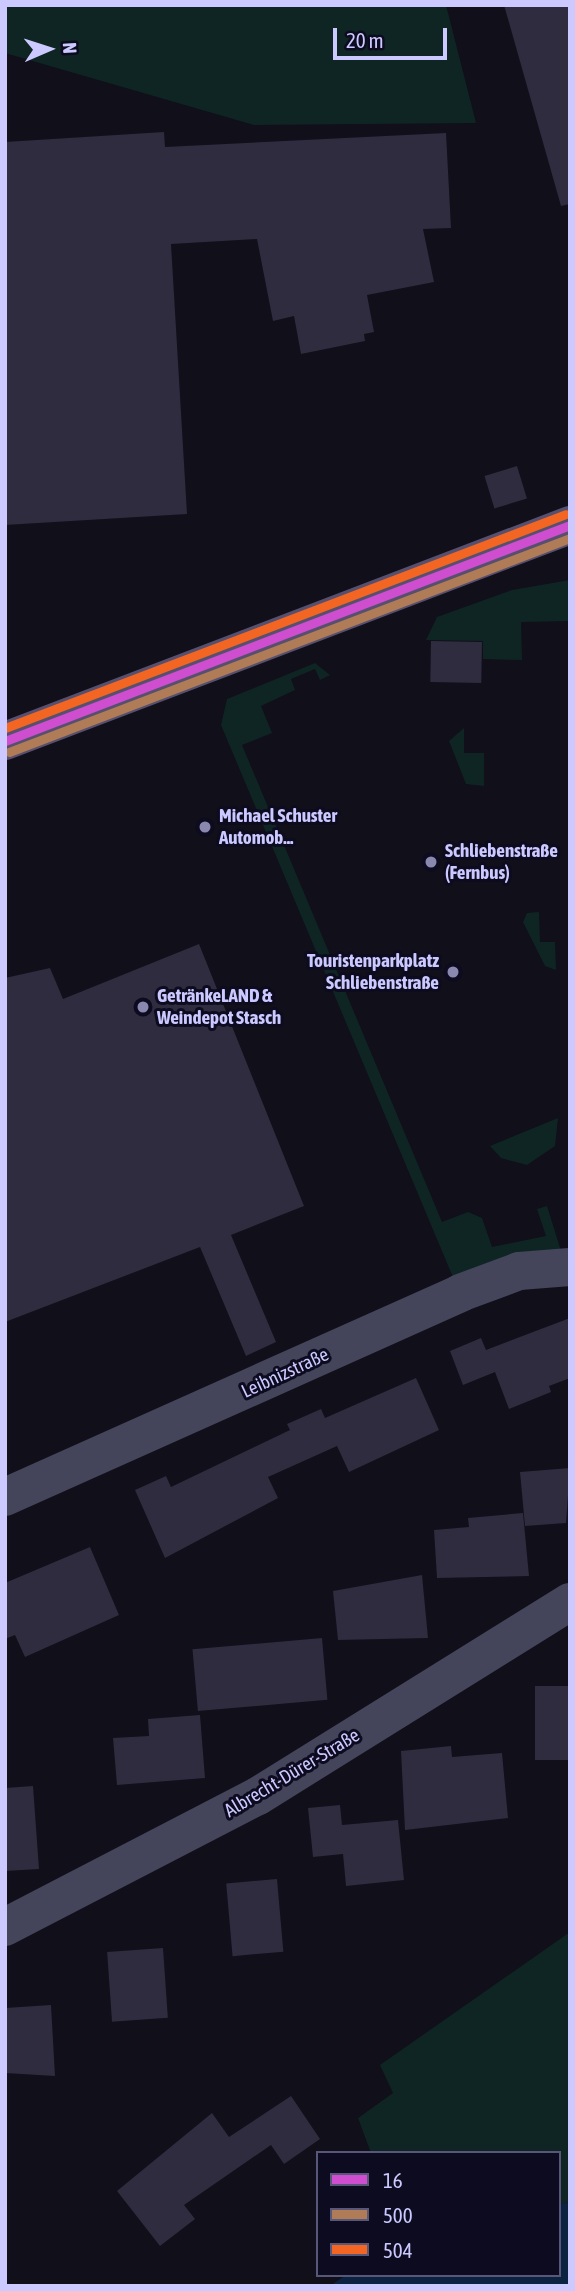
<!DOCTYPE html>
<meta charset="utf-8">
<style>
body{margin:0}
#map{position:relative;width:575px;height:2291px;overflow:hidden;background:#100f1a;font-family:"Asap Condensed",sans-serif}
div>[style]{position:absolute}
.green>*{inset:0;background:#0e2524}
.water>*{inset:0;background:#0b2340}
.building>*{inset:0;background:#2e2c3e;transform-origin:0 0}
.minor>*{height:38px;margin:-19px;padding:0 19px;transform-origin:19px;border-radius:19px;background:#44455b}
.major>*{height:38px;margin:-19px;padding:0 19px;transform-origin:19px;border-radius:19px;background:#574f6e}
.bus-1>*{height:9px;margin:-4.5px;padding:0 4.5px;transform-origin:4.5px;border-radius:4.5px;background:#cf4dcf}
.bus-2>*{height:9px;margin:-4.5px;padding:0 4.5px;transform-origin:4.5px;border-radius:4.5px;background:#b07c57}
.bus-3>*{height:9px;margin:-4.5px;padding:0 4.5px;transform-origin:4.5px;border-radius:4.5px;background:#f26522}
.dots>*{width:19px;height:19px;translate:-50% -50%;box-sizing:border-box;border:4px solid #0d0b1f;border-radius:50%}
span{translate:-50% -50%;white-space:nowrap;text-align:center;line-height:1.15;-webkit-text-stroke:6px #0d0b1f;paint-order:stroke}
.poi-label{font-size:19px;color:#cbc9ff;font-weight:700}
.left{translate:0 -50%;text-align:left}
.right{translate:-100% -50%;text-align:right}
.street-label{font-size:19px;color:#cbc9ff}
.frame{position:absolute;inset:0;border:7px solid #cbc9ff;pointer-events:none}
.legend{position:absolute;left:316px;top:2151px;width:245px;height:126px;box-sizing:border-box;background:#0d0b1f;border:2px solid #595779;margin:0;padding:9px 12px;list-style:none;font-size:21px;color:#cbc9ff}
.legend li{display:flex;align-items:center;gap:14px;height:35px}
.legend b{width:35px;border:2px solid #595779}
.north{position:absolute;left:14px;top:14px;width:70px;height:70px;-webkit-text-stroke:5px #0d0b1f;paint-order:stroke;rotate:87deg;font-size:19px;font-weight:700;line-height:28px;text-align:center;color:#cbc9ff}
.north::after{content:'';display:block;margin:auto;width:24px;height:32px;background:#cbc9ff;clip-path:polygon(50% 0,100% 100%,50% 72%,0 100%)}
.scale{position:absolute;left:333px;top:28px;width:114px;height:32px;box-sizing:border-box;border:4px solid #cbc9ff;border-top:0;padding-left:9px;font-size:21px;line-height:24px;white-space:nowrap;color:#cbc9ff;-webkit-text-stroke:5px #0d0b1f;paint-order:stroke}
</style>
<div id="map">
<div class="green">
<div style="clip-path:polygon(5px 5px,446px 5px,476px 123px,254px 125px,5px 53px)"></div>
<div style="clip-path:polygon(570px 580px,570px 621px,521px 622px,522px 660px,483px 659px,483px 641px,426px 640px,437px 617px,512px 590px)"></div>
<div style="clip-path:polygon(315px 663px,330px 675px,320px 680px,315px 669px,291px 679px,295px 690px,261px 706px,272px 733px,242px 745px,442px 1222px,468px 1212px,482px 1218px,492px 1247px,546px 1236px,537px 1209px,547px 1206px,561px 1251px,455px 1282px,221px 725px,227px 699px)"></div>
<div style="clip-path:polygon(464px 728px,464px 753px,484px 753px,484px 786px,466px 784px,449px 741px)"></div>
<div style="clip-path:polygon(539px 912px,540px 942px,555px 942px,556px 970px,545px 966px,523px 922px,527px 913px)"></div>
<div style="clip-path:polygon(558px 1118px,555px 1146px,527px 1165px,501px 1158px,490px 1146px)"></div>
<div style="clip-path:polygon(570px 1932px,570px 2202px,559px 2204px,559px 2153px,371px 2153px,358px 2118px,393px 2093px,380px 2065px)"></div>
</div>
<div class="water">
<div style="clip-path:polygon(570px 2202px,570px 2286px,330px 2286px,346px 2275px,559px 2275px,559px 2204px)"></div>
</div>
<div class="building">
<div style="clip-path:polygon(504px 5px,570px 5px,570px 204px,561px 206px)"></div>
<div style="clip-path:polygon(164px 132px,165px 147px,446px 133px,451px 228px,423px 229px,434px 282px,367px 295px,374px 332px,364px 334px,365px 341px,301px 354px,294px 316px,273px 321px,257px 239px,171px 244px,187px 514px,5px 525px,5px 142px)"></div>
<div style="left:517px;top:466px;width:34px;height:34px;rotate:73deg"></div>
<div style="left:431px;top:641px;width:51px;height:41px;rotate:1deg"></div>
<div style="clip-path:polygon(199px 944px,304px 1206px,231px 1235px,276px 1342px,246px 1356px,200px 1247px,5px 1322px,5px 978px,50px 968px,63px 999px)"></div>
<div style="clip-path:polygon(570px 1318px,570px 1378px,549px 1386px,551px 1392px,509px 1409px,495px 1372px,463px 1385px,450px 1351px,481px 1338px,486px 1350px)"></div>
<div style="clip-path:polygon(416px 1378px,439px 1430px,349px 1472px,337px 1446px,268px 1477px,278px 1498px,165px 1558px,135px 1490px,166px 1476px,171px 1487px,290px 1430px,287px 1424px,321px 1409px,325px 1418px)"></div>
<div style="clip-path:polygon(570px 1468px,566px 1523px,525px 1526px,520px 1472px)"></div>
<div style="clip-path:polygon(523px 1513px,529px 1576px,437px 1578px,434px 1530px,469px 1527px,468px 1518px)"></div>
<div style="clip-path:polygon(90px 1547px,119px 1615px,25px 1657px,15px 1635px,5px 1639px,5px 1583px)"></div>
<div style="clip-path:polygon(422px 1575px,428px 1638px,338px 1640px,333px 1591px)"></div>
<div style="left:322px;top:1638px;width:62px;height:130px;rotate:85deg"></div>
<div style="left:570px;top:1686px;width:74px;height:35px;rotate:90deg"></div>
<div style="clip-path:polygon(200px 1715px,205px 1778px,117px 1785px,113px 1738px,149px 1736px,148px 1719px)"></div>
<div style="clip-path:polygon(451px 1746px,452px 1757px,502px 1753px,508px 1818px,405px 1830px,401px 1751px)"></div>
<div style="clip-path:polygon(33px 1786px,39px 1869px,5px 1871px,5px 1788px)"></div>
<div style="clip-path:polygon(340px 1805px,342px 1825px,398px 1820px,404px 1880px,346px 1886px,343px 1854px,313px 1857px,308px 1808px)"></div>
<div style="left:277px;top:1879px;width:73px;height:51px;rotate:85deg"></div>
<div style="left:163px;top:1948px;width:70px;height:56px;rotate:86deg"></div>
<div style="clip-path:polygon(51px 2005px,55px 2076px,5px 2073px,5px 2008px)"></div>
<div style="clip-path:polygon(291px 2096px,320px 2139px,284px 2164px,271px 2145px,184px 2205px,195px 2219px,160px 2246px,117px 2191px,212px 2113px,229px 2137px)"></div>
</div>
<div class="minor">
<div style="left:5px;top:1497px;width:499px;rotate:-24.1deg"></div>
<div style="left:460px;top:1293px;width:63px;rotate:-20.4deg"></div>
<div style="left:519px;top:1271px;width:51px;rotate:-4.5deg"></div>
<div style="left:5px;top:1927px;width:285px;rotate:-27.4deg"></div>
<div style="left:258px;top:1796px;width:367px;rotate:-31.9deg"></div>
</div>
<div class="major">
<div style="left:5px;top:741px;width:605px;rotate:-20.92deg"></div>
</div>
<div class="bus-1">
<div style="left:5px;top:741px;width:605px;rotate:-20.92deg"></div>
</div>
<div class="bus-2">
<div style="left:9px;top:752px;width:600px;rotate:-20.88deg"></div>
</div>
<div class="bus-3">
<div style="left:5px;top:728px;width:600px;rotate:-20.88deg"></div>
</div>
<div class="dots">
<div style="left:205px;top:827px;background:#8a88af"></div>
<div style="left:431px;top:862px;background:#8a88af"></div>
<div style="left:453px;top:972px;background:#8a88af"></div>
<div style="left:143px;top:1007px;background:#8a88af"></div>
</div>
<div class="poi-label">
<span class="left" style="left:219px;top:827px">Michael Schuster<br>Automob...</span>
<span class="left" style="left:445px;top:862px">Schliebenstraße<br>(Fernbus)</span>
<span class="right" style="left:439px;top:972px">Touristenparkplatz<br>Schliebenstraße</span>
<span class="left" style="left:157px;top:1007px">GetränkeLAND &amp;<br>Weindepot Stasch</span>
</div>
<div class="street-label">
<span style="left:285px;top:1373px;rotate:-25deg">Leibnizstraße</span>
<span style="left:292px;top:1773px;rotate:-31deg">Albrecht-Dürer-Straße</span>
</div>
<div class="frame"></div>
<ul class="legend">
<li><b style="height:9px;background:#cf4dcf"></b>16</li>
<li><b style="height:9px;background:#b07c57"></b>500</li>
<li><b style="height:9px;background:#f26522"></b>504</li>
</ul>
<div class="north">N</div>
<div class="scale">20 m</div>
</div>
